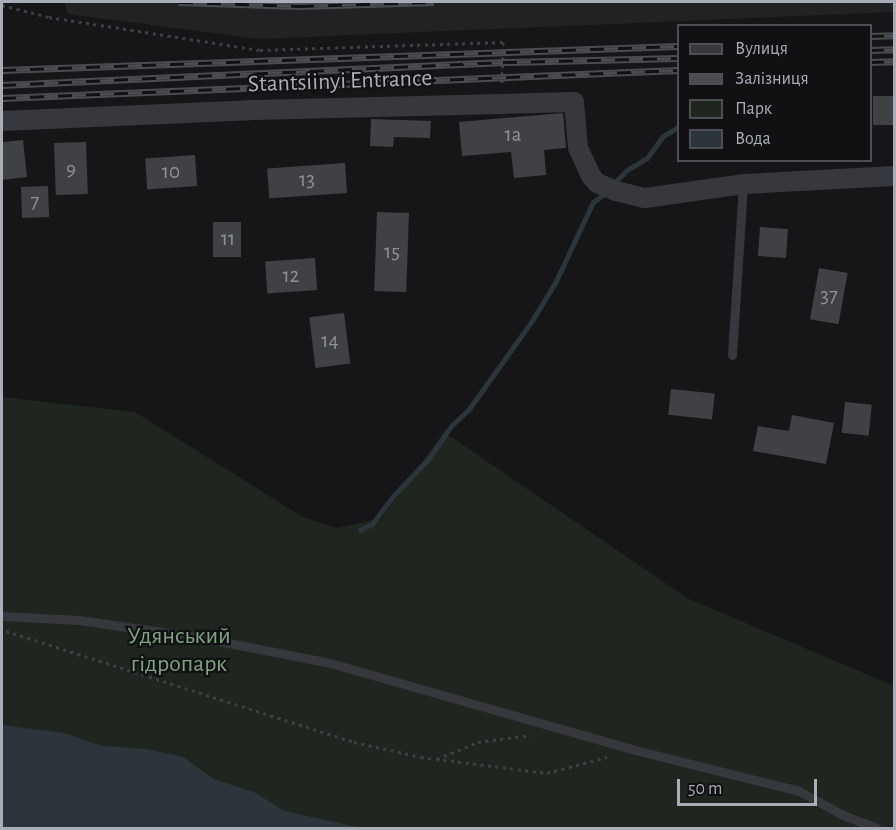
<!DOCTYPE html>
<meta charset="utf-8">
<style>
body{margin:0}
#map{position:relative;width:896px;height:830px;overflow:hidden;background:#161618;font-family:"Alegreya Sans",sans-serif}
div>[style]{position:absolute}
.built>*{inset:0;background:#222225}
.green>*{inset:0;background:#1e261f}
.water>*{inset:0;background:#2c353c}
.stream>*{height:5px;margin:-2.5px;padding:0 2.5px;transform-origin:2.5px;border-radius:2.5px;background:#2c353c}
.building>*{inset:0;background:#404145;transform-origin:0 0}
.path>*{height:3px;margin-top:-1.5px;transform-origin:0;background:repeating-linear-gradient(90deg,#3d3f44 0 3px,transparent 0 7.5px)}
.service>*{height:9px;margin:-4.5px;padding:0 4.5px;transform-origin:4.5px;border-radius:4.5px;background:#37383d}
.minor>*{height:20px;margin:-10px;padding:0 10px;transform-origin:10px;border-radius:10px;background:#37383d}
.rail>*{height:7px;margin-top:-3.5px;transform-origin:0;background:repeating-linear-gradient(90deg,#111113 0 14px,#4a4c52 0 28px);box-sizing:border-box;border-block:2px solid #4a4c52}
span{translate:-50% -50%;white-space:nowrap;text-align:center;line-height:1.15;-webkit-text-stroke:4.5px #111113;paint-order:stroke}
.number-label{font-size:21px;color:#8e929b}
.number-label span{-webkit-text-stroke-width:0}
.street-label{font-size:24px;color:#a8adb8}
.park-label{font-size:24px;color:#7fa381}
.frame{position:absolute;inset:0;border:3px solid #a8adb8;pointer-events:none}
.legend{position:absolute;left:677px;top:24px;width:195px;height:138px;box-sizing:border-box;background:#111113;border:2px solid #4d4f55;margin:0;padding:8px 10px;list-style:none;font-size:18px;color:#a8adb8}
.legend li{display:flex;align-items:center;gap:12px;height:30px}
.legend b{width:30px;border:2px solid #4d4f55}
.scale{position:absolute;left:677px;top:779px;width:140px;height:27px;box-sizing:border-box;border:3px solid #a8adb8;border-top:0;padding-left:8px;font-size:18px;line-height:21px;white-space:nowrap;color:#a8adb8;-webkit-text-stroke:4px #111113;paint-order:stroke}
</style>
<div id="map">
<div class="built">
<div style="clip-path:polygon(65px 2px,894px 2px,894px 12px,260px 39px,67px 14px)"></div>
</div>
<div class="green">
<div style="clip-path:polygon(2px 397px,135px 412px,301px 516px,336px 528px,381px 519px,444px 432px,687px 598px,894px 686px,894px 828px,2px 828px)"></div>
</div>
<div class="water">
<div style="clip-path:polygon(2px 725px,64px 733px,102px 746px,146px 749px,183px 757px,214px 779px,256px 793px,284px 811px,362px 828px,2px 828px)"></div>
</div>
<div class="stream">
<div style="left:613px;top:184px;width:20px;rotate:-45deg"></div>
<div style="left:627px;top:170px;width:23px;rotate:-31deg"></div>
<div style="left:647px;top:158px;width:27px;rotate:-54deg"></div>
<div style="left:663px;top:136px;width:17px;rotate:-31deg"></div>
<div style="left:360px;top:530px;width:13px;rotate:-27deg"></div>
<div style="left:372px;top:524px;width:38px;rotate:-53deg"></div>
<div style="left:395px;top:494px;width:51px;rotate:-46.6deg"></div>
<div style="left:430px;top:457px;width:37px;rotate:-56deg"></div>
<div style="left:451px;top:426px;width:25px;rotate:-43deg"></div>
<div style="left:469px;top:409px;width:107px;rotate:-54.5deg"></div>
<div style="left:531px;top:322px;width:46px;rotate:-58.4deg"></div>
<div style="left:555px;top:283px;width:89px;rotate:-64.9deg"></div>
<div style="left:593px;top:202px;width:17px;rotate:-36deg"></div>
</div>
<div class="building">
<div style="left:894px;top:96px;width:29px;height:21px;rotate:90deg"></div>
<div style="clip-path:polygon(563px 113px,566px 148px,544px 150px,546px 175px,514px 178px,511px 152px,462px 156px,459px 122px)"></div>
<div style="clip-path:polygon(371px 119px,431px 121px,430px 138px,394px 137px,393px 147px,370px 146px)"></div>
<div style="clip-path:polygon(23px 140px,27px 177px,2px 180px,2px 142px)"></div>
<div style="left:86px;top:142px;width:52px;height:32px;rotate:88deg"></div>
<div style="left:195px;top:155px;width:31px;height:50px;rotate:86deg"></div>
<div style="left:345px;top:163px;width:30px;height:78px;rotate:86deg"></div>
<div style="left:48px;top:186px;width:31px;height:27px;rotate:88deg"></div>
<div style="left:377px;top:212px;width:32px;height:79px;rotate:2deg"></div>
<div style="left:213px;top:222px;width:28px;height:35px"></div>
<div style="left:760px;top:227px;width:28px;height:29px;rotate:4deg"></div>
<div style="left:315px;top:258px;width:32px;height:50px;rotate:86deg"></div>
<div style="left:819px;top:268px;width:29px;height:52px;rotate:10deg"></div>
<div style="left:344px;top:313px;width:51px;height:35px;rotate:83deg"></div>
<div style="left:671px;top:389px;width:44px;height:26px;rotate:6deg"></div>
<div style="left:845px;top:402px;width:27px;height:31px;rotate:6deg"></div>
<div style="clip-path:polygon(792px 415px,834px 423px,826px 464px,753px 451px,758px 426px,789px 431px)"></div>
</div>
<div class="path">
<div style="left:2px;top:5px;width:49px;rotate:14.3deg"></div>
<div style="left:49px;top:17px;width:214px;rotate:8.9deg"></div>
<div style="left:260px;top:50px;width:243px;rotate:-1.9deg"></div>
<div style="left:503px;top:42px;width:44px;rotate:91.3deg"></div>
<div style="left:6px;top:631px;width:365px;rotate:17.7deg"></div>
<div style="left:354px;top:742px;width:69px;rotate:12.6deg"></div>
<div style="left:421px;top:757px;width:127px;rotate:7.2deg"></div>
<div style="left:547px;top:773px;width:62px;rotate:-14.9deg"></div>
<div style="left:437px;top:759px;width:44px;rotate:-22.5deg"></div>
<div style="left:478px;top:742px;width:53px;rotate:-7.5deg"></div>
</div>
<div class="service">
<div style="left:732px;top:355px;width:171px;rotate:-86.3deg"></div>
<div style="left:2px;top:616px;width:77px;rotate:3deg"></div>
<div style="left:79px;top:620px;width:125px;rotate:8.3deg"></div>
<div style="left:203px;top:638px;width:129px;rotate:11.1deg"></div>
<div style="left:330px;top:663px;width:317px;rotate:15.9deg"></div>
<div style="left:635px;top:750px;width:169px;rotate:14deg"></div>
<div style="left:799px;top:791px;width:50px;rotate:28.6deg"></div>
<div style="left:843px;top:815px;width:36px;rotate:21deg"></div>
</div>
<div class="minor">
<div style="left:2px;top:121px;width:248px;rotate:-2.5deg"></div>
<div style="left:250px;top:110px;width:324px;rotate:-1.4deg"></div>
<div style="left:574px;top:102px;width:46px;rotate:85deg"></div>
<div style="left:578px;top:148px;width:31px;rotate:65deg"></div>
<div style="left:591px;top:176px;width:9px;rotate:49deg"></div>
<div style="left:597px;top:183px;width:21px;rotate:23deg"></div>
<div style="left:616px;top:191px;width:30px;rotate:14deg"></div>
<div style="left:645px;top:198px;width:99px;rotate:-8.1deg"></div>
<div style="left:743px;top:184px;width:151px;rotate:-3deg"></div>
</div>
<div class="rail">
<div style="left:179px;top:2px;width:121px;rotate:1.9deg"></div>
<div style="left:300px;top:6px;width:134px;rotate:-1.7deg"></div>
<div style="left:870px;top:36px;width:24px;rotate:-2deg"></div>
<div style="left:870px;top:50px;width:24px;rotate:-2deg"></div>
<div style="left:870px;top:62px;width:24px;rotate:-2deg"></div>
<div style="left:2px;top:70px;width:676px;rotate:-2.03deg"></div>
<div style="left:2px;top:85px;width:502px;rotate:-2.63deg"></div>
<div style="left:503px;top:62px;width:175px;rotate:-1.3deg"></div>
<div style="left:2px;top:98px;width:677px;rotate:-2.37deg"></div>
</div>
<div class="number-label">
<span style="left:513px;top:135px">1а</span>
<span style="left:71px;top:169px">9</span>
<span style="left:171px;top:172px">10</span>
<span style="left:307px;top:180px">13</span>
<span style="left:35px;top:202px">7</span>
<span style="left:228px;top:239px">11</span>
<span style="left:392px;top:252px">15</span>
<span style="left:291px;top:276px">12</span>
<span style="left:829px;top:296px">37</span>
<span style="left:330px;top:341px">14</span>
</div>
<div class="street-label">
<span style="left:340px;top:82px;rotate:-2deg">Stantsiinyi Entrance</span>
</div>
<div class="park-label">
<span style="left:179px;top:651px">Удянський<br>гідропарк</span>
</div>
<div class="frame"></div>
<ul class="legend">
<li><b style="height:8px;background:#37383d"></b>Вулиця</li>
<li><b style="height:8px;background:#4a4c52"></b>Залізниця</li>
<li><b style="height:16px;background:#1e261f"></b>Парк</li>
<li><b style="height:16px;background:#2c353c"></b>Вода</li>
</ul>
<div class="scale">50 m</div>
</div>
